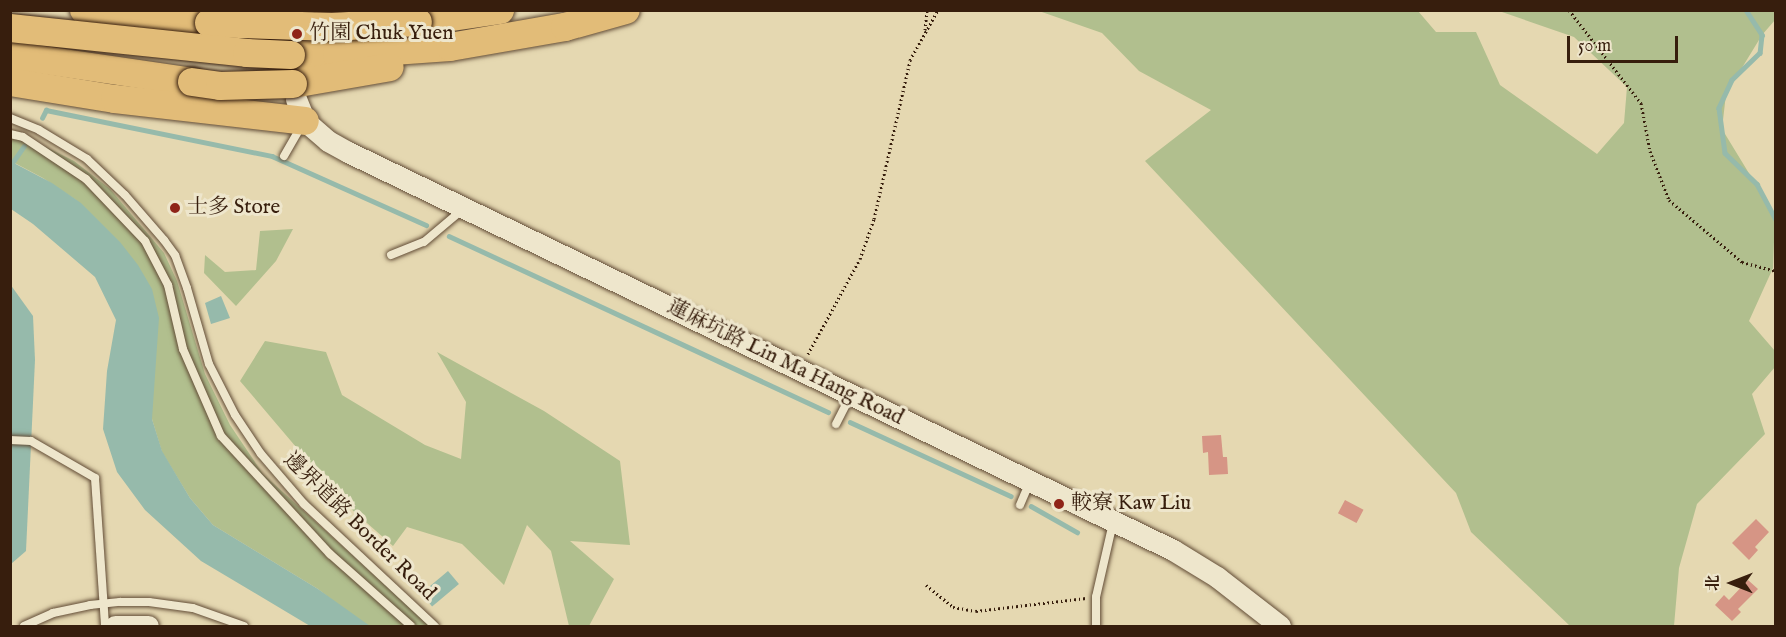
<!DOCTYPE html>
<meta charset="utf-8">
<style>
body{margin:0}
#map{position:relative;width:1786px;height:637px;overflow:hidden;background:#e5d8b1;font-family:"IM FELL English","Noto Serif SC",serif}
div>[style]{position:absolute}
.green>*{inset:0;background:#b1bf8e}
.water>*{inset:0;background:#96baab;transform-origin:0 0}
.stream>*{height:4.5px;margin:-2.25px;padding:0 2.25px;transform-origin:2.25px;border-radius:2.25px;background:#96baab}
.building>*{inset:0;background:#d69585;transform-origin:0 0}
.path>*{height:3px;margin-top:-1.5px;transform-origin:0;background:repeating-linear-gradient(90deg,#371e0d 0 1.5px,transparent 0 4.5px)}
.roads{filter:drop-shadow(0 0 2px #624c36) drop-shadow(0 0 2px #624c36)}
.lane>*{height:8px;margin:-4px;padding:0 4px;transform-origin:4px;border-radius:4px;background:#eee6cc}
.secondary>*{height:21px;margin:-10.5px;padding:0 10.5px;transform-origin:10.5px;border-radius:10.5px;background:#eee6cc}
.highway>*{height:28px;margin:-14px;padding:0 14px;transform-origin:14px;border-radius:14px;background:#e2bc78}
.bridges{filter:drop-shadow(0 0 2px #371e0d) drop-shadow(0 0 2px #371e0d)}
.highway-bridge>*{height:28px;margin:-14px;padding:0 14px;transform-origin:14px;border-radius:14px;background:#e2bc78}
.dots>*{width:16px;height:16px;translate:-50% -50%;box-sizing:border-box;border:3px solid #eee6cc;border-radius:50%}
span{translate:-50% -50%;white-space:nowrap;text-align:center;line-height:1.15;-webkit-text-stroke:6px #eee6cc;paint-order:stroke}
.poi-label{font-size:21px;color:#371e0d}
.left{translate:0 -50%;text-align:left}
.street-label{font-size:21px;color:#371e0d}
.frame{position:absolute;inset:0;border:12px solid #371e0d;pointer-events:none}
.north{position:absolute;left:1702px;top:553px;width:60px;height:60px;-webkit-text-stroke:4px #eee6cc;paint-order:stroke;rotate:270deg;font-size:16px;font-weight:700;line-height:24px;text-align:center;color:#371e0d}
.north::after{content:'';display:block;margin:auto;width:21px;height:27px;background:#371e0d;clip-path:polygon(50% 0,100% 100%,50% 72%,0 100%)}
.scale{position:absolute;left:1567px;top:36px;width:111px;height:27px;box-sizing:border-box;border:3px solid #371e0d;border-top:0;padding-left:8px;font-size:18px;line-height:21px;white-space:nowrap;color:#371e0d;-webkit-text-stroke:4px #eee6cc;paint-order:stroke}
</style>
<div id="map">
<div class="green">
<div style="clip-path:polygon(1505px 11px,1775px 11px,1775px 20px,1762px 35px,1726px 94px,1722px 129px,1775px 216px,1773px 268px,1749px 321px,1775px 351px,1775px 367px,1752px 394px,1765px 434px,1697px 504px,1679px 568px,1674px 626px,1570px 626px,1471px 532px,1456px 493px,1145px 161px,1211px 110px,1139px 71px,1102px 33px,1039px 11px,1418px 11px,1436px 32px,1476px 32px,1500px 85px,1597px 154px,1624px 123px,1627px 87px,1574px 37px,1502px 12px)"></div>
<div style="clip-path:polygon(10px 129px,74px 161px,110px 189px,164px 253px,177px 281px,205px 374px,230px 425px,263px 474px,430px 626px,366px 626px,318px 589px,213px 525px,190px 498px,162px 452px,152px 419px,152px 393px,76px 200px,43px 178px,11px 161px)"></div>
<div style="clip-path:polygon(293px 229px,276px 261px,236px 306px,204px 273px,205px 255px,225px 272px,256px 270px,260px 231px)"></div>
<div style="clip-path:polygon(265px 341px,326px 352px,342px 395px,425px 445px,461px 459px,466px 402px,437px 352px,544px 411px,620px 461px,630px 545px,570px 541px,614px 579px,589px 626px,569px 626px,551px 551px,527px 525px,504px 585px,462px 544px,407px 527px,393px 546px,341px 500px,240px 381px)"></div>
</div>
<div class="water">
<div style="clip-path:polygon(10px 161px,52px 183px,81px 203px,120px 242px,138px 265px,152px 289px,159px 318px,152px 419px,162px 451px,190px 498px,213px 525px,318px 589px,370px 626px,310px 626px,201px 561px,145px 510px,117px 472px,103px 429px,107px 371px,116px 320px,95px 277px,33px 224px,11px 209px)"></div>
<div style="clip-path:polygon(10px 284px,33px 316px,35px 360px,26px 551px,11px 564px)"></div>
<div style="clip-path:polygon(221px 296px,230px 318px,211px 324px,205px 303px)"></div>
<div style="left:448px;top:571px;width:17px;height:35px;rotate:50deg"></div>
</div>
<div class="stream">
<div style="left:1746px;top:10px;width:30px;rotate:57deg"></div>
<div style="left:1762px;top:35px;width:18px;rotate:96deg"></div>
<div style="left:1760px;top:53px;width:39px;rotate:136deg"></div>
<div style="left:1732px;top:80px;width:31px;rotate:115deg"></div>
<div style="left:1719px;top:108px;width:45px;rotate:82.4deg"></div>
<div style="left:1725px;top:153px;width:45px;rotate:44.1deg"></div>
<div style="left:1757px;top:184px;width:40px;rotate:62deg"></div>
<div style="left:42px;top:118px;width:9px;rotate:-63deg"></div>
<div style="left:46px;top:110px;width:231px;rotate:11.5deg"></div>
<div style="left:272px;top:156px;width:169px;rotate:24.1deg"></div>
<div style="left:10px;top:166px;width:24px;rotate:-55deg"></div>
<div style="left:449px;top:236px;width:418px;rotate:24.9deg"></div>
<div style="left:850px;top:422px;width:177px;rotate:24.7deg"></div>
<div style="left:1031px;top:506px;width:53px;rotate:29.5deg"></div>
</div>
<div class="building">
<div style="clip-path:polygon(1221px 435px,1223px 457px,1227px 457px,1228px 474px,1209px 475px,1208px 452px,1203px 453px,1202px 436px)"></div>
<div style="left:1345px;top:500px;width:21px;height:15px;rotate:28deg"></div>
<div style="clip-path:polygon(1756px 519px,1769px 532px,1755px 547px,1758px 550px,1749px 560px,1732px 543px)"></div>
<div style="clip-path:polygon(1748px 580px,1758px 589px,1738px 609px,1741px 612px,1732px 621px,1715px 605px,1724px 595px,1729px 600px)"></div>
</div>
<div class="path">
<div style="left:1569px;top:10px;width:118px;rotate:52.3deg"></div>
<div style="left:1641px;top:103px;width:49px;rotate:79.4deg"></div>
<div style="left:1650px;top:151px;width:53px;rotate:68.8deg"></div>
<div style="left:1669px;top:200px;width:96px;rotate:40.3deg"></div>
<div style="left:1742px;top:262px;width:35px;rotate:15deg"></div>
<div style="left:925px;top:30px;width:20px;rotate:-84deg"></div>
<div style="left:808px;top:354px;width:108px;rotate:-61.3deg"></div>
<div style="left:860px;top:259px;width:42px;rotate:-70.7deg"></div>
<div style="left:874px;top:219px;width:163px;rotate:-77.2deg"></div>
<div style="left:910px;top:60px;width:57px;rotate:-60.8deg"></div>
<div style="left:926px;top:585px;width:35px;rotate:39deg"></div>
<div style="left:953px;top:607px;width:23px;rotate:10deg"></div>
<div style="left:976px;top:611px;width:111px;rotate:-6.7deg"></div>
</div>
<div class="roads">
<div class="lane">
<div style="left:10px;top:118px;width:31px;rotate:22deg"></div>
<div style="left:39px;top:130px;width:56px;rotate:31.1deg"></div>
<div style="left:87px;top:159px;width:52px;rotate:43.5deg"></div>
<div style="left:125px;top:195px;width:60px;rotate:49.1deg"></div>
<div style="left:164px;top:240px;width:19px;rotate:54deg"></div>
<div style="left:175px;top:255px;width:35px;rotate:70deg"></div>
<div style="left:187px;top:288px;width:79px;rotate:73.9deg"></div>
<div style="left:209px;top:364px;width:57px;rotate:63deg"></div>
<div style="left:235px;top:415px;width:47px;rotate:56.3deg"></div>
<div style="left:261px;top:454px;width:66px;rotate:49.3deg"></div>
<div style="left:304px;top:504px;width:179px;rotate:43deg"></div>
<div style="left:10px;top:134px;width:13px;rotate:13deg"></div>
<div style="left:23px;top:137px;width:76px;rotate:33.7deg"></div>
<div style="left:86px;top:179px;width:86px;rotate:46.4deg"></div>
<div style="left:145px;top:241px;width:50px;rotate:62.4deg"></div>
<div style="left:168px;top:285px;width:66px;rotate:76.8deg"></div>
<div style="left:183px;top:349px;width:95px;rotate:66.4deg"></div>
<div style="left:221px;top:436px;width:161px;rotate:47.3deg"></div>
<div style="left:330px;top:554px;width:108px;rotate:41.6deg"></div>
<div style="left:284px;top:156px;width:34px;rotate:-60deg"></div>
<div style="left:391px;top:255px;width:35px;rotate:-22deg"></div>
<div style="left:424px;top:242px;width:50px;rotate:-40.1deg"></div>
<div style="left:836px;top:424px;width:31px;rotate:-63deg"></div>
<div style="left:10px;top:440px;width:21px;rotate:3deg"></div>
<div style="left:31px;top:441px;width:74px;rotate:30deg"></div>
<div style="left:95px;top:478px;width:148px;rotate:86.1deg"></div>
<div style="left:1020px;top:505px;width:26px;rotate:-67deg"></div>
<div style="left:24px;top:626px;width:32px;rotate:-24deg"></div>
<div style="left:53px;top:613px;width:38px;rotate:-12deg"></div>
<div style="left:90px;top:605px;width:30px;rotate:-6deg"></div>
<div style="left:120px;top:602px;width:29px"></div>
<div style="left:149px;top:602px;width:44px;rotate:7.8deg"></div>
<div style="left:193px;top:608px;width:54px;rotate:19.4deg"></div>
<div style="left:1096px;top:626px;width:29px;rotate:-90deg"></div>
<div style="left:1096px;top:597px;width:76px;rotate:-77.1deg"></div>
</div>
<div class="secondary">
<div style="left:296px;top:99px;width:24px;rotate:68deg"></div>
<div style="left:305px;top:121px;width:30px;rotate:41deg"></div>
<div style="left:328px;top:141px;width:23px;rotate:29deg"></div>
<div style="left:348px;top:152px;width:916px;rotate:25.75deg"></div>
<div style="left:1173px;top:550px;width:52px;rotate:31.5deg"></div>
<div style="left:1217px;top:577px;width:80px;rotate:37.9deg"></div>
<div style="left:115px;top:626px;width:33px"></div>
</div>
<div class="highway">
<div style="left:84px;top:10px;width:126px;rotate:5.9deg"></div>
<div style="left:329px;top:10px;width:90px;rotate:7.7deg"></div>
<div style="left:418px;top:22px;width:83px;rotate:-8.3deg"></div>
<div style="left:10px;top:55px;width:184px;rotate:8.4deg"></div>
<div style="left:291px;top:55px;width:46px"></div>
<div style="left:337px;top:55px;width:113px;rotate:-4deg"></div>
<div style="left:450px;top:47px;width:117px;rotate:-9.9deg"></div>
<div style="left:565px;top:27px;width:63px;rotate:-15.6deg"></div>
<div style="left:10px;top:82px;width:106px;rotate:9.2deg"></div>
<div style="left:115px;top:99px;width:191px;rotate:6.6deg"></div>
<div style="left:293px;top:84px;width:98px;rotate:-9.9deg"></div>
</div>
</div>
<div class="bridges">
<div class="highway-bridge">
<div style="left:209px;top:23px;width:123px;rotate:1.9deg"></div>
<div style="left:332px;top:27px;width:86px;rotate:-3.3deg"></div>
<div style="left:10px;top:28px;width:238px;rotate:6deg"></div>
<div style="left:247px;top:53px;width:44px;rotate:2.6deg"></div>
<div style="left:192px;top:82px;width:28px;rotate:8deg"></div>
<div style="left:220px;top:86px;width:73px;rotate:-1.6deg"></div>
</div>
</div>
<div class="dots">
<div style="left:297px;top:34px;background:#8f2418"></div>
<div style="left:175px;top:208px;background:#8f2418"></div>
<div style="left:1059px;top:504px;background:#8f2418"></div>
</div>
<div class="poi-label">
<span class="left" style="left:309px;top:34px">竹園 Chuk Yuen</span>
<span class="left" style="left:187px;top:208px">士多 Store</span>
<span class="left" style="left:1071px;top:504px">較寮 Kaw Liu</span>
</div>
<div class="street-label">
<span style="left:785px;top:363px;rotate:26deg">蓮麻坑路 Lin Ma Hang Road</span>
<span style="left:359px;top:527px;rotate:44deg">邊界道路 Border Road</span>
</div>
<div class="frame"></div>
<div class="north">北</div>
<div class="scale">50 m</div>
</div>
